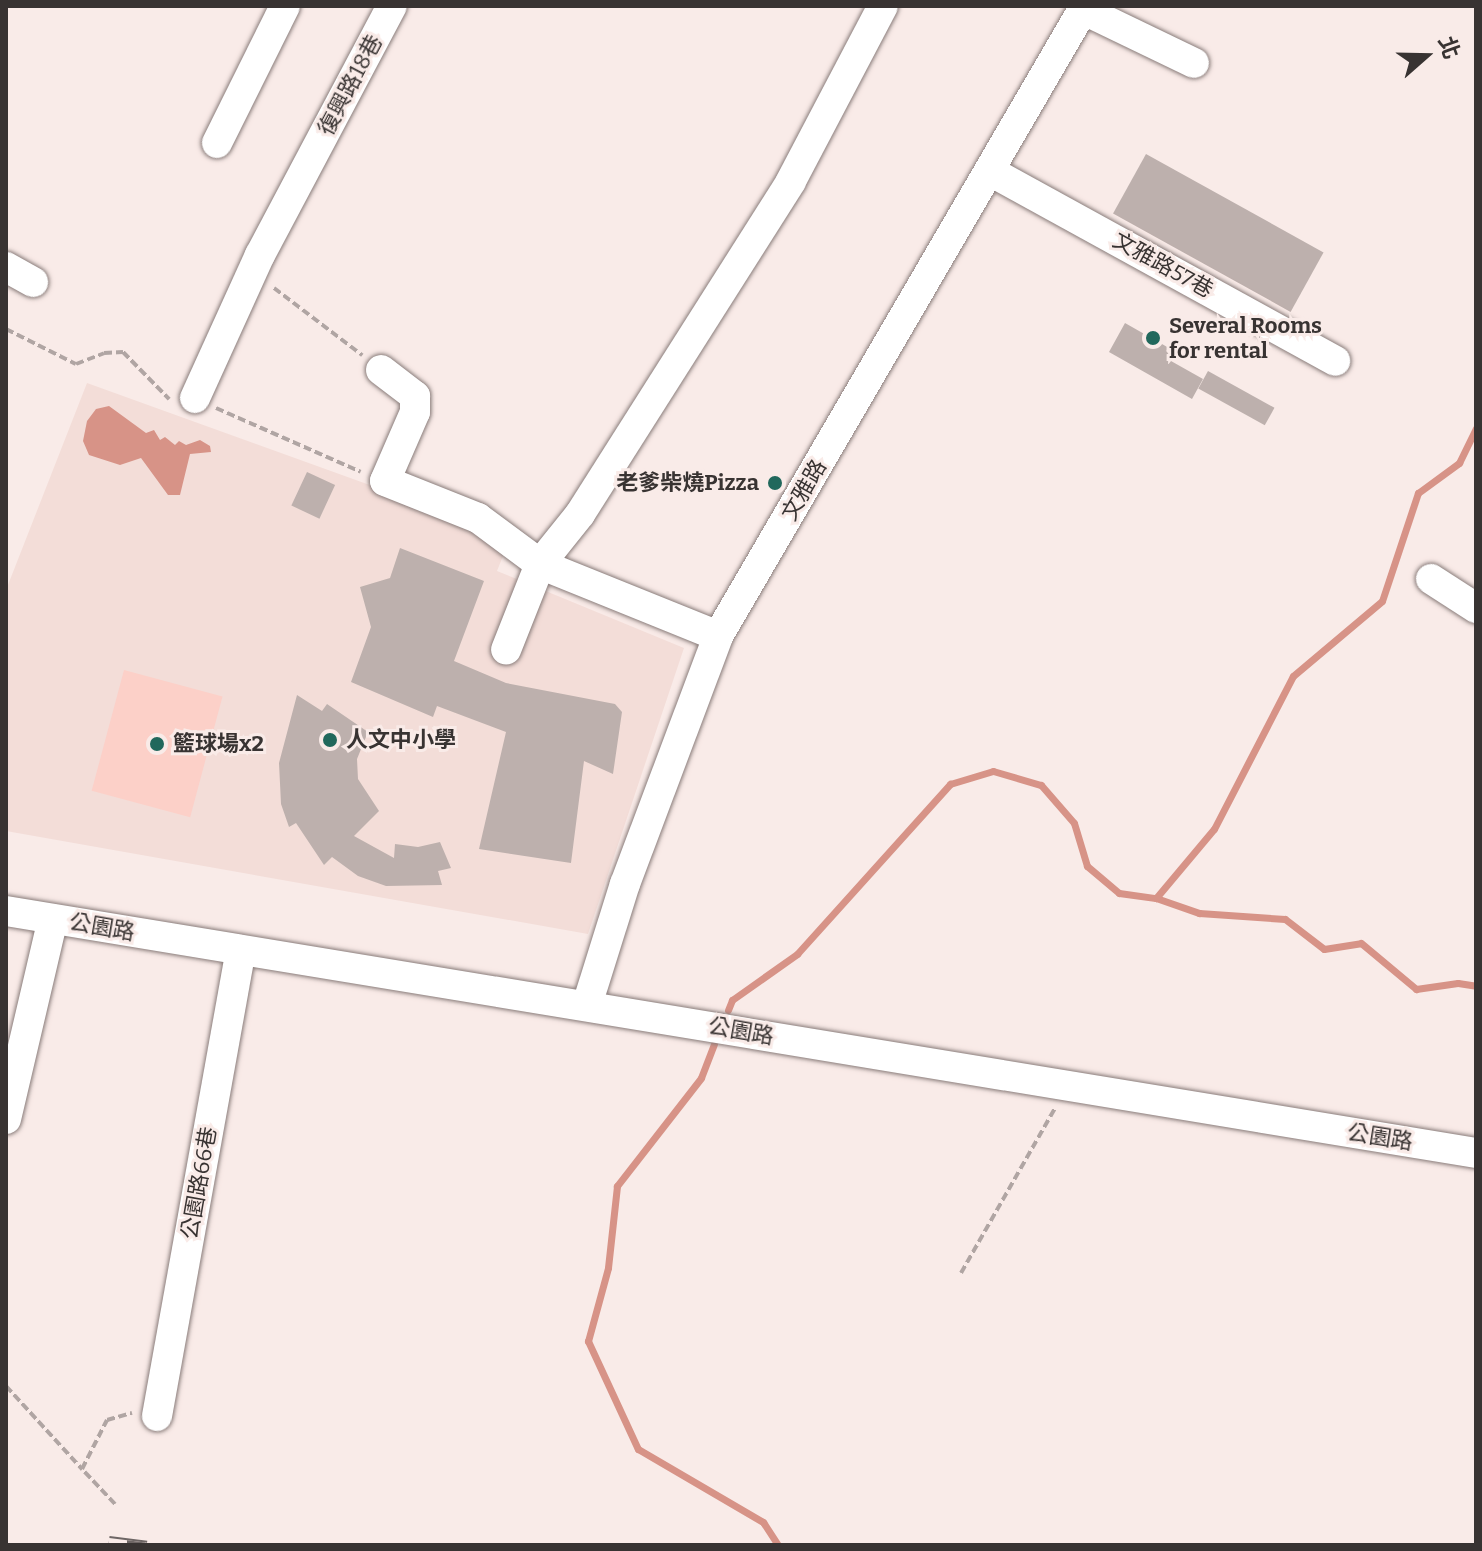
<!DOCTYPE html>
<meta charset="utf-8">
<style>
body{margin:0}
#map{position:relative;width:1482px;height:1551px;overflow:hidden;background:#f9ebe8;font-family:Bitter,"Noto Sans TC",serif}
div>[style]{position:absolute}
.built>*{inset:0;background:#f3ddd8}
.green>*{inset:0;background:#fcd0c8;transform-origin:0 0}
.water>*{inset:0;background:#d79387}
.stream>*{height:7px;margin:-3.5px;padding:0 3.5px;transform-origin:3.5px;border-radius:3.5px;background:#d79387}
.building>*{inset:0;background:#bdb0ad;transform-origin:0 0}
.path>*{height:4px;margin-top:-2px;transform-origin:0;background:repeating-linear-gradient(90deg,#b0a5a3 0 8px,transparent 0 12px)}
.roads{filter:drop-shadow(0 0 2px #897c7a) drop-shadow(0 0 2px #897c7a)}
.minor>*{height:30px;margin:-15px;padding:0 15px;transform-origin:15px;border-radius:15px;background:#fff}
.rail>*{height:9px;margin-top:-4.5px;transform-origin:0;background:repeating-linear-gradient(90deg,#f9ebe8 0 18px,#6e6665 0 36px);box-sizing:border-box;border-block:2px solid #6e6665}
.dots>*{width:22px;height:22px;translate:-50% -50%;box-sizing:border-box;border:4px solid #f9ebe8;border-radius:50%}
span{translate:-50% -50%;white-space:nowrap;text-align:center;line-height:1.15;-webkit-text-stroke:6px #f9ebe8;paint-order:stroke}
.street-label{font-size:22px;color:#383332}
.poi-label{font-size:22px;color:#383332;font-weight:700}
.left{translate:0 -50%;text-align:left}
.right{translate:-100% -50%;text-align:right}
.frame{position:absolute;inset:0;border:8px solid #383332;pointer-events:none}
.north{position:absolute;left:1386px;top:16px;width:80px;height:80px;-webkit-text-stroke:6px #f9ebe8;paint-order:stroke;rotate:70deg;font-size:22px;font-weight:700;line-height:32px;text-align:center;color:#383332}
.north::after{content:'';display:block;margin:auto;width:28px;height:36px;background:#383332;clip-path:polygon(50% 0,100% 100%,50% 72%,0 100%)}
</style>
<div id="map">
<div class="built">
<div style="clip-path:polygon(87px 383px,511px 536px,497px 571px,684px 648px,588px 934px,6px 831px,6px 590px)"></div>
</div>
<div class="green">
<div style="left:124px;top:670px;width:102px;height:125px;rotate:15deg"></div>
</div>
<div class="water">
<div style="clip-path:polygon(109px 406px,146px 433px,154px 430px,160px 440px,165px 437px,175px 445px,179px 441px,186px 445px,200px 440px,210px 446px,211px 452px,190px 454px,180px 495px,168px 495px,141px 458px,120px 465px,89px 455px,83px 441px,87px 421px,96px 409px)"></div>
</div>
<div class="stream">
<div style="left:1156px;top:898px;width:46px;rotate:19.2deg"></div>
<div style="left:1199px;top:913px;width:86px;rotate:4deg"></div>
<div style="left:1285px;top:919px;width:49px;rotate:37.6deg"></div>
<div style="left:1324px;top:949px;width:37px;rotate:-9deg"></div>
<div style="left:1361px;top:943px;width:72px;rotate:39.9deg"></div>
<div style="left:1416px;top:989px;width:42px;rotate:-8.1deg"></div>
<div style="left:1458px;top:983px;width:18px;rotate:9deg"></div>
<div style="left:728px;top:1010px;width:11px;rotate:-68deg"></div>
<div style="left:732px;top:1000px;width:80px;rotate:-35.3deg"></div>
<div style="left:797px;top:954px;width:229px;rotate:-48deg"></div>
<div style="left:950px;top:784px;width:45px;rotate:-16.8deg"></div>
<div style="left:993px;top:771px;width:50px;rotate:16.3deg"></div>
<div style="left:1041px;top:785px;width:50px;rotate:49deg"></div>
<div style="left:1074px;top:823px;width:45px;rotate:73.2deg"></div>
<div style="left:1087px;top:866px;width:42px;rotate:40.2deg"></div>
<div style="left:1119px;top:893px;width:37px;rotate:8deg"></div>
<div style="left:1156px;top:898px;width:90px;rotate:-50deg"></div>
<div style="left:1214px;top:829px;width:172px;rotate:-62.7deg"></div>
<div style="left:1293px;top:676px;width:116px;rotate:-40.1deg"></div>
<div style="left:1382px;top:601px;width:114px;rotate:-71.6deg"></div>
<div style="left:1418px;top:493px;width:51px;rotate:-36.2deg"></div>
<div style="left:1459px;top:463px;width:39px;rotate:-64deg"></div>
<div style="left:714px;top:1044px;width:36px;rotate:111deg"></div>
<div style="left:701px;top:1078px;width:137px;rotate:127.9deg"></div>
<div style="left:617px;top:1186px;width:82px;rotate:96.3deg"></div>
<div style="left:608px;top:1268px;width:76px;rotate:105.3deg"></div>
<div style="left:588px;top:1341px;width:119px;rotate:65.2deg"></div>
<div style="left:638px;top:1449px;width:145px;rotate:30.3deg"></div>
<div style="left:763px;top:1522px;width:27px;rotate:57deg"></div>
</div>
<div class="building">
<div style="left:1146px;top:154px;width:203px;height:68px;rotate:29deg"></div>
<div style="clip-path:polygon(1125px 323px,1176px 352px,1171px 361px,1203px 379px,1192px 399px,1109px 352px)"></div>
<div style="left:1208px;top:371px;width:76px;height:20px;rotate:29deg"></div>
<div style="left:307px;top:472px;width:31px;height:37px;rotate:25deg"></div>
<div style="clip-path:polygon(400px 548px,484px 581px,454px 661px,506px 683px,615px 704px,622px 712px,613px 774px,584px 761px,571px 863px,479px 849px,506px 732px,437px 706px,433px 717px,351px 682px,371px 627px,360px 587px,390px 578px)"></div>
<div style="clip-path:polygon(297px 695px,322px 711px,327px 704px,368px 732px,357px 759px,358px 779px,379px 811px,354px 836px,394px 858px,395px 844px,418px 847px,440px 842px,451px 868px,438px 871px,442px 885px,386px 886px,358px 876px,332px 857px,324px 865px,296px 823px,289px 827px,281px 804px,279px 763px)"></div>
</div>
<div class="path">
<div style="left:274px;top:288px;width:111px;rotate:37.3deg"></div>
<div style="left:6px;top:329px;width:78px;rotate:26.6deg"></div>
<div style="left:76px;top:364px;width:30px;rotate:-21deg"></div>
<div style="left:104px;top:353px;width:19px;rotate:-3deg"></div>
<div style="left:123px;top:352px;width:66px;rotate:45.6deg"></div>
<div style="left:216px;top:408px;width:158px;rotate:23.8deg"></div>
<div style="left:961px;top:1273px;width:190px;rotate:-60.3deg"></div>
<div style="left:6px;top:1386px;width:113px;rotate:47.5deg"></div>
<div style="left:115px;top:1504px;width:48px;rotate:-133.3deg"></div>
<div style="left:82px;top:1469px;width:55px;rotate:-63deg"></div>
<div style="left:107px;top:1420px;width:26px;rotate:-16deg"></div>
</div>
<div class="roads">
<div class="minor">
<div style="left:1084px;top:10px;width:122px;rotate:25.7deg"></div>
<div style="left:217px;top:143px;width:153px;rotate:-63.6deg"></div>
<div style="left:990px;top:171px;width:394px;rotate:28.8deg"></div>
<div style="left:6px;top:267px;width:31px;rotate:29deg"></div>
<div style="left:381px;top:370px;width:43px;rotate:37.4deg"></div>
<div style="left:415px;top:396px;width:16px;rotate:90deg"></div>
<div style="left:415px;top:412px;width:75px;rotate:113.5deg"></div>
<div style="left:385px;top:481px;width:100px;rotate:21.7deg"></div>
<div style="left:478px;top:518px;width:77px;rotate:36.6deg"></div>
<div style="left:540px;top:564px;width:92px;rotate:111.6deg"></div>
<div style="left:195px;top:398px;width:157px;rotate:-65.6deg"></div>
<div style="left:260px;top:255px;width:282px;rotate:-62.1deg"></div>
<div style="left:1431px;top:579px;width:54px;rotate:32.8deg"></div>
<div style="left:718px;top:636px;width:192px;rotate:-158deg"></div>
<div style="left:540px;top:564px;width:64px;rotate:-51.3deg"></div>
<div style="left:580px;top:514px;width:394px;rotate:-57.6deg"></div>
<div style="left:791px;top:181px;width:198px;rotate:-62.3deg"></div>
<div style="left:6px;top:911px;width:1490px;rotate:9.35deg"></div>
<div style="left:587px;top:1005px;width:127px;rotate:-72.6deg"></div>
<div style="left:625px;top:884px;width:265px;rotate:-69.4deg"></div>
<div style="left:718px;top:636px;width:729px;rotate:-59.78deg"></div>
<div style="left:6px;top:1119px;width:205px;rotate:-76.8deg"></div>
<div style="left:157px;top:1416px;width:473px;rotate:-79.8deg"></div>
</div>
</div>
<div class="rail">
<div style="left:109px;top:1540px;width:38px;rotate:7deg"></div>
</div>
<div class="dots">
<div style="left:1153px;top:338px;background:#21685c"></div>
<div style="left:775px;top:483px;background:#21685c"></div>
<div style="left:330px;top:740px;background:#21685c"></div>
<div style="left:157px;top:744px;background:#21685c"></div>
</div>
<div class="street-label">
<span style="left:350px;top:85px;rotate:-62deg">復興路18巷</span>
<span style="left:1163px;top:265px;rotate:29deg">文雅路57巷</span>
<span style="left:804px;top:490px;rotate:-60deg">文雅路</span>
<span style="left:102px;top:927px;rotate:10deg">公園路</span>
<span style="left:741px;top:1031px;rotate:10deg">公園路</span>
<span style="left:1380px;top:1137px;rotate:9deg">公園路</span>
<span style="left:199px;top:1183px;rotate:-80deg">公園路66巷</span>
</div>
<div class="poi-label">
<span class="left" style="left:1169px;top:338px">Several Rooms<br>for rental</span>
<span class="right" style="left:759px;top:483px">老爹柴燒Pizza</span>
<span class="left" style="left:346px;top:740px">人文中小學</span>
<span class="left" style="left:173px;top:744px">籃球場x2</span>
</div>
<div class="frame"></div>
<div class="north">北</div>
</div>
